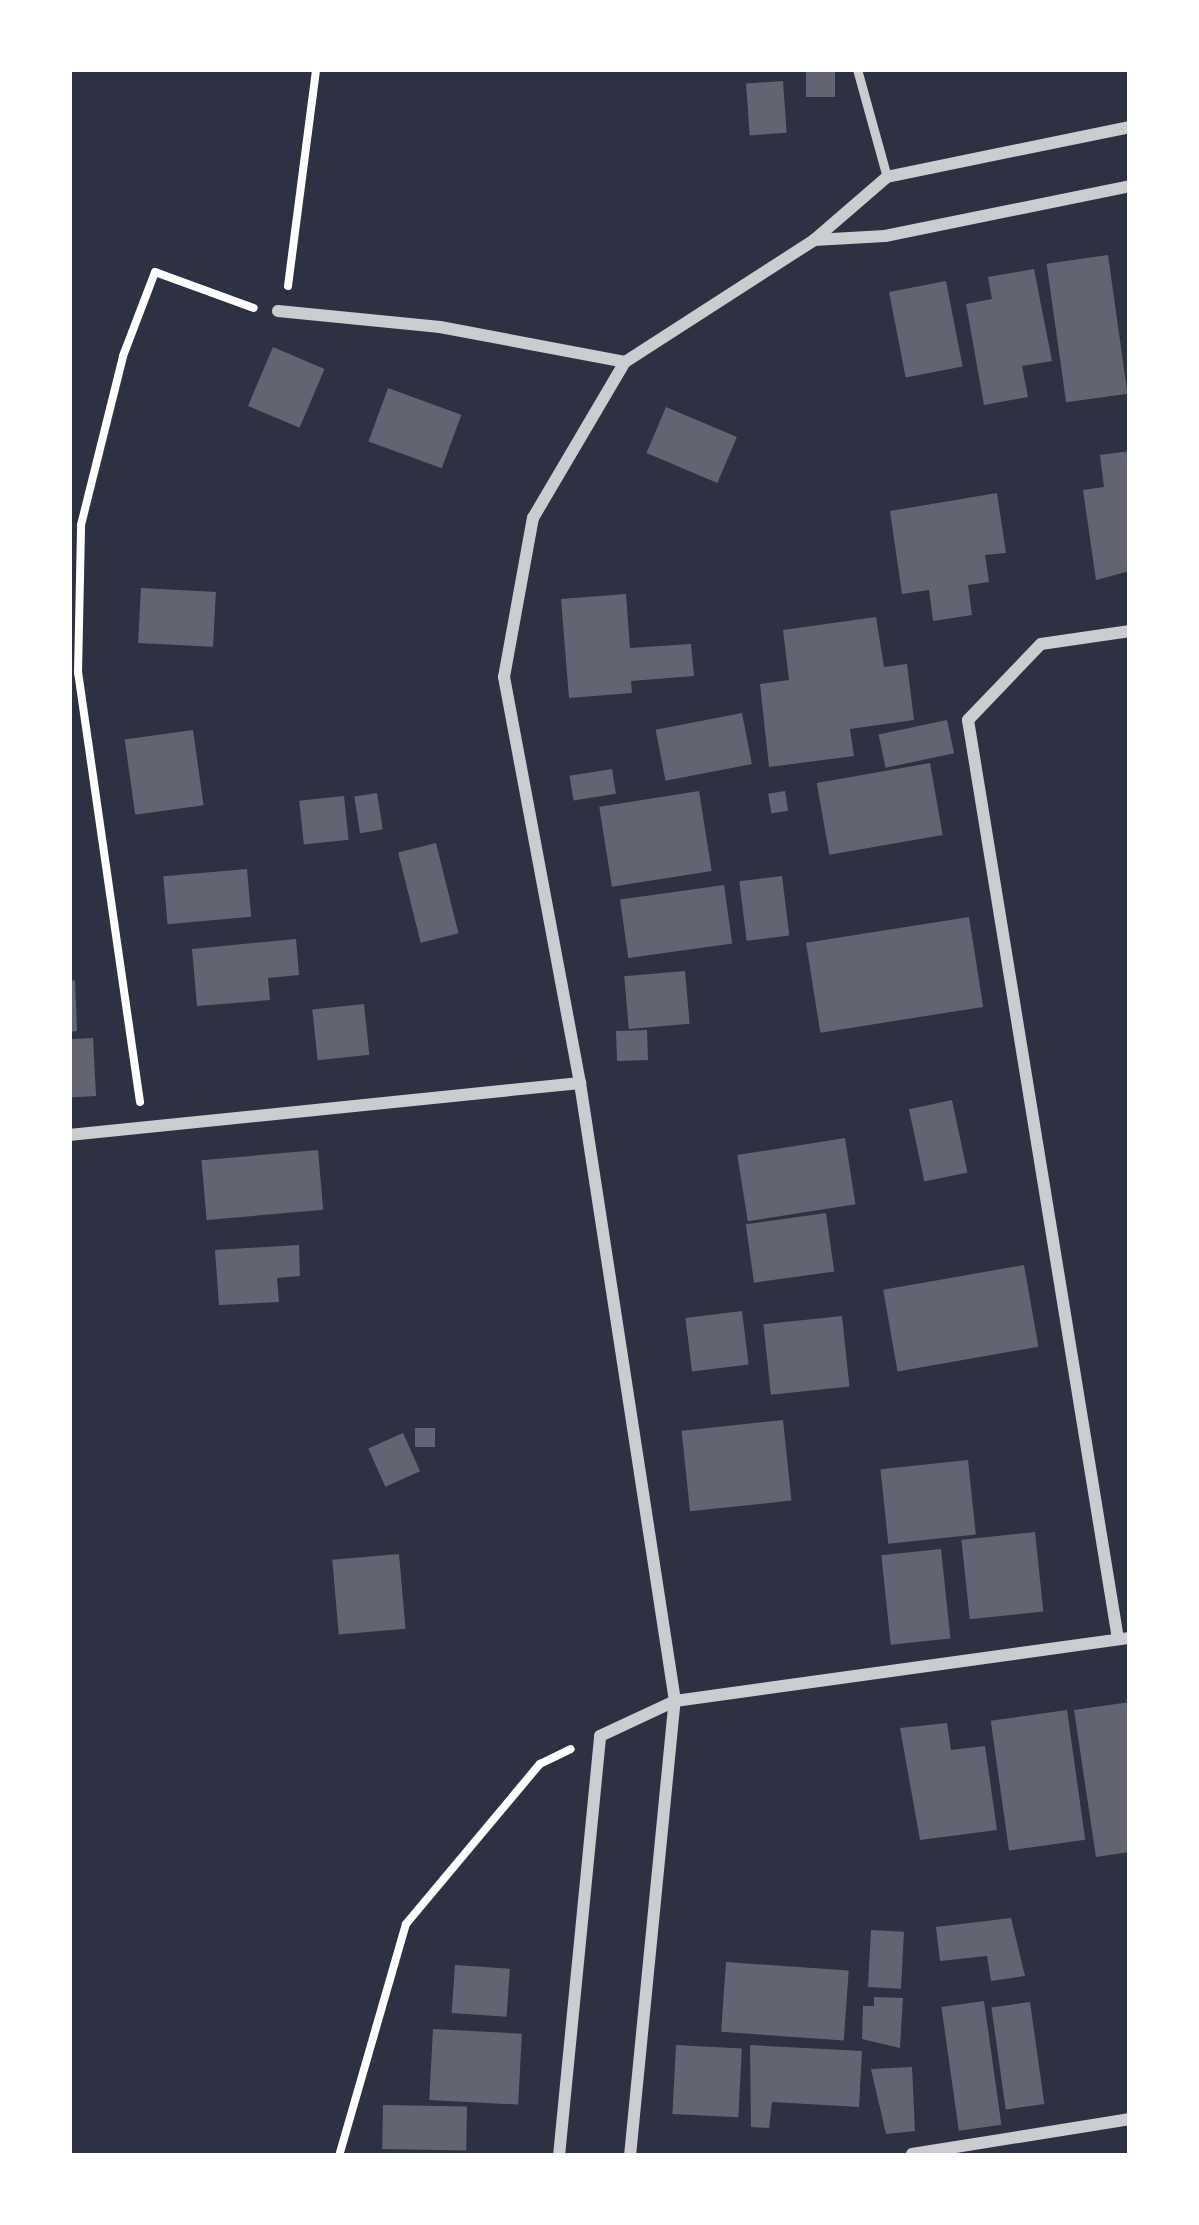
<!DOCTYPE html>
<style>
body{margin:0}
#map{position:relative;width:1199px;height:2225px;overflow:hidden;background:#2d3142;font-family:"Zilla Slab",serif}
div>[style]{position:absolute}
.building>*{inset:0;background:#626471;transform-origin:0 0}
.path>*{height:8px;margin:-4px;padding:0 4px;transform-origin:4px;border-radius:4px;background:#fff}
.service>*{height:9px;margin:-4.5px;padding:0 4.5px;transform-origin:4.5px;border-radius:4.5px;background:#caccd0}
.minor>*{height:12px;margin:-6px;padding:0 6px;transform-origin:6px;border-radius:6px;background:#caccd0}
span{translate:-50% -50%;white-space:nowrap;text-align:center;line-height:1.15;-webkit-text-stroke:12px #fff;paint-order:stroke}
.frame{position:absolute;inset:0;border:72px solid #fff;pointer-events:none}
</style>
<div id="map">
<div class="building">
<div style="left:806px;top:69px;width:29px;height:28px"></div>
<div style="left:783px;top:81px;width:52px;height:37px;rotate:86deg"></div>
<div style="left:1108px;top:255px;width:140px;height:62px;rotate:82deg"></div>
<div style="clip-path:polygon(1034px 269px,1052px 361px,1022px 366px,1028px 397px,984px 405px,966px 304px,992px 299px,988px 277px)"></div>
<div style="left:946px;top:281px;width:87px;height:58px;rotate:79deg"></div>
<div style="left:273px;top:347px;width:56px;height:64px;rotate:23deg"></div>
<div style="left:388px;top:388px;width:78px;height:57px;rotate:20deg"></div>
<div style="left:666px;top:407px;width:77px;height:50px;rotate:23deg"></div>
<div style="clip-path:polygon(1130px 451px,1130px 571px,1096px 580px,1083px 490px,1104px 487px,1100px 455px)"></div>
<div style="clip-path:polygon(997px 493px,1006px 553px,985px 555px,989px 582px,968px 585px,972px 615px,933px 621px,929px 590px,902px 594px,890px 511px)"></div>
<div style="left:141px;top:588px;width:75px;height:55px;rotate:3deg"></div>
<div style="clip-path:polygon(626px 594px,630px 648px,691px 644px,694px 676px,631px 681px,632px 693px,569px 698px,561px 599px)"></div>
<div style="clip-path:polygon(876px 617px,884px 667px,907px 664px,914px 720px,850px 729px,854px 756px,769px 767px,760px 684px,789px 680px,783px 630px)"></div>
<div style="left:742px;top:713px;width:52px;height:88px;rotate:79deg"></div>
<div style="left:947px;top:720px;width:34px;height:70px;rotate:78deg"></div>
<div style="left:193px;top:730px;width:76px;height:69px;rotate:82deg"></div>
<div style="left:930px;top:763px;width:73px;height:115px;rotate:80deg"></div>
<div style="left:612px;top:769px;width:25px;height:43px;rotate:81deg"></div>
<div style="left:699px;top:791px;width:81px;height:101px;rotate:81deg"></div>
<div style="left:785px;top:791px;width:20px;height:17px;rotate:81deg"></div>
<div style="left:377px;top:793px;width:37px;height:23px;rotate:81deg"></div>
<div style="left:344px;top:796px;width:44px;height:45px;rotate:84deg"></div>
<div style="left:436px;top:843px;width:93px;height:39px;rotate:76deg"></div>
<div style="left:247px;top:869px;width:48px;height:84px;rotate:85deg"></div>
<div style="left:782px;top:876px;width:60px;height:43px;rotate:83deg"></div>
<div style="left:724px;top:885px;width:59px;height:105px;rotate:82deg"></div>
<div style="left:969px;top:917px;width:91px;height:165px;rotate:81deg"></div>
<div style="clip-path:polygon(296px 939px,299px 975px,268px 978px,270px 1000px,197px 1006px,192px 949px)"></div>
<div style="left:685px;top:971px;width:53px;height:61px;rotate:85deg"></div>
<div style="clip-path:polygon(75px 980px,77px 1031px,69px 1032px,69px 981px)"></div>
<div style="left:364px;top:1004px;width:51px;height:52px;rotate:84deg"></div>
<div style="left:647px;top:1030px;width:30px;height:31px;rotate:88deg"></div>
<div style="left:93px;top:1038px;width:58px;height:24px;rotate:87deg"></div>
<div style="left:952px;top:1100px;width:74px;height:44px;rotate:78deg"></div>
<div style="left:845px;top:1138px;width:67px;height:109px;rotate:81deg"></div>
<div style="left:318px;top:1150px;width:60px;height:117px;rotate:85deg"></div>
<div style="left:826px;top:1213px;width:59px;height:81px;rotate:82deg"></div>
<div style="clip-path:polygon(299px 1245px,300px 1276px,277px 1278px,279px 1302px,219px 1305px,215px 1250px)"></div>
<div style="left:1024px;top:1265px;width:83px;height:143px;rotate:80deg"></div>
<div style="left:742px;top:1311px;width:54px;height:57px;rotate:83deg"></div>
<div style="left:842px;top:1316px;width:71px;height:79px;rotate:84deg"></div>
<div style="left:783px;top:1420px;width:81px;height:102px;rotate:84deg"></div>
<div style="left:415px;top:1428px;width:20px;height:19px"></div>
<div style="left:403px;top:1433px;width:42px;height:38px;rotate:66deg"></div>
<div style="left:968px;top:1460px;width:75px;height:88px;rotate:84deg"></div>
<div style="left:1035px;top:1532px;width:80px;height:74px;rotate:84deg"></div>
<div style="left:941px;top:1549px;width:90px;height:60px;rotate:84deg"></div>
<div style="left:399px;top:1554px;width:75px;height:67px;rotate:85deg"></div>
<div style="clip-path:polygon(1130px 1702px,1130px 1852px,1096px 1857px,1074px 1710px)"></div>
<div style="left:1067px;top:1710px;width:131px;height:77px;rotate:82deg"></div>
<div style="clip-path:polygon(947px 1723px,951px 1750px,985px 1746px,997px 1830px,920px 1840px,900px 1728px)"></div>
<div style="clip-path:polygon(1011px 1918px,1025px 1976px,991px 1981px,987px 1956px,940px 1961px,936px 1927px)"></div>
<div style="left:871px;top:1930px;width:33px;height:57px;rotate:3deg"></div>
<div style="left:726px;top:1962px;width:123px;height:70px;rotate:4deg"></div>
<div style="left:455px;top:1965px;width:55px;height:48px;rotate:4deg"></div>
<div style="clip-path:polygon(874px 1997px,903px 1998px,900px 2048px,862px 2039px,863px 2006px,874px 2006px)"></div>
<div style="left:984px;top:2001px;width:125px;height:43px;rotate:82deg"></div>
<div style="left:1030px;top:2002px;width:103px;height:39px;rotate:82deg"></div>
<div style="left:433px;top:2029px;width:89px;height:71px;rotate:3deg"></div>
<div style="left:676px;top:2045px;width:66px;height:69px;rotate:3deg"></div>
<div style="clip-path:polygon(750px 2045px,862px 2051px,859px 2107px,772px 2102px,769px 2128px,751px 2127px)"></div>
<div style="clip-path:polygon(912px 2067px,915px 2131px,886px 2134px,871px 2069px)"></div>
<div style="left:383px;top:2105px;width:84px;height:44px;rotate:1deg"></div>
</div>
<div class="path">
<div style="left:288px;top:286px;width:219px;rotate:-82.6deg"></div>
<div style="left:140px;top:1102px;width:433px;rotate:-98.2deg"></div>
<div style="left:78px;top:673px;width:148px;rotate:-88.8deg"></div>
<div style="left:81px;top:525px;width:174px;rotate:-76deg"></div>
<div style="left:123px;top:356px;width:90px;rotate:-69.1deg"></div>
<div style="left:155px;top:272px;width:105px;rotate:20deg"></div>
<div style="left:339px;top:2156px;width:241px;rotate:-73.9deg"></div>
<div style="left:406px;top:1924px;width:209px;rotate:-50.1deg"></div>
<div style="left:540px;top:1764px;width:34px;rotate:-26deg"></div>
</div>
<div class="service">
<div style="left:857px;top:69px;width:112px;rotate:74.5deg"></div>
</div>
<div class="minor">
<div style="left:1130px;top:127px;width:248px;rotate:168.4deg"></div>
<div style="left:887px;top:177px;width:96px;rotate:139.2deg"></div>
<div style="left:814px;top:240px;width:71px;rotate:-3.2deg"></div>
<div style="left:885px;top:236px;width:250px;rotate:-11.5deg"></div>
<div style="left:278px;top:311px;width:163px;rotate:5.6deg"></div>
<div style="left:440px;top:327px;width:188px;rotate:10.7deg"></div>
<div style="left:69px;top:1135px;width:514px;rotate:-5.81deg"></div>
<div style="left:1118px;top:1639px;width:931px;rotate:-99.27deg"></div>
<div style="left:968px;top:720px;width:105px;rotate:-46.2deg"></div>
<div style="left:1041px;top:644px;width:90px;rotate:-8.3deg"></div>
<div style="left:912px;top:2154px;width:221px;rotate:-9.1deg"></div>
<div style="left:559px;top:2156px;width:422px;rotate:-84.4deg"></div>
<div style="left:600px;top:1736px;width:83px;rotate:-25deg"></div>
<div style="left:675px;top:1701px;width:459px;rotate:-7.9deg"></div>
<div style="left:630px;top:2156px;width:457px;rotate:-84.4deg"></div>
<div style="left:675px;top:1701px;width:625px;rotate:-98.74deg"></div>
<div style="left:580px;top:1083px;width:413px;rotate:-100.6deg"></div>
<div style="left:504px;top:677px;width:162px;rotate:-79.7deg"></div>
<div style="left:533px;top:518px;width:181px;rotate:-59.5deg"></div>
<div style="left:625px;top:362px;width:225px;rotate:-32.8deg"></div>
</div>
<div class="frame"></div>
</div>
